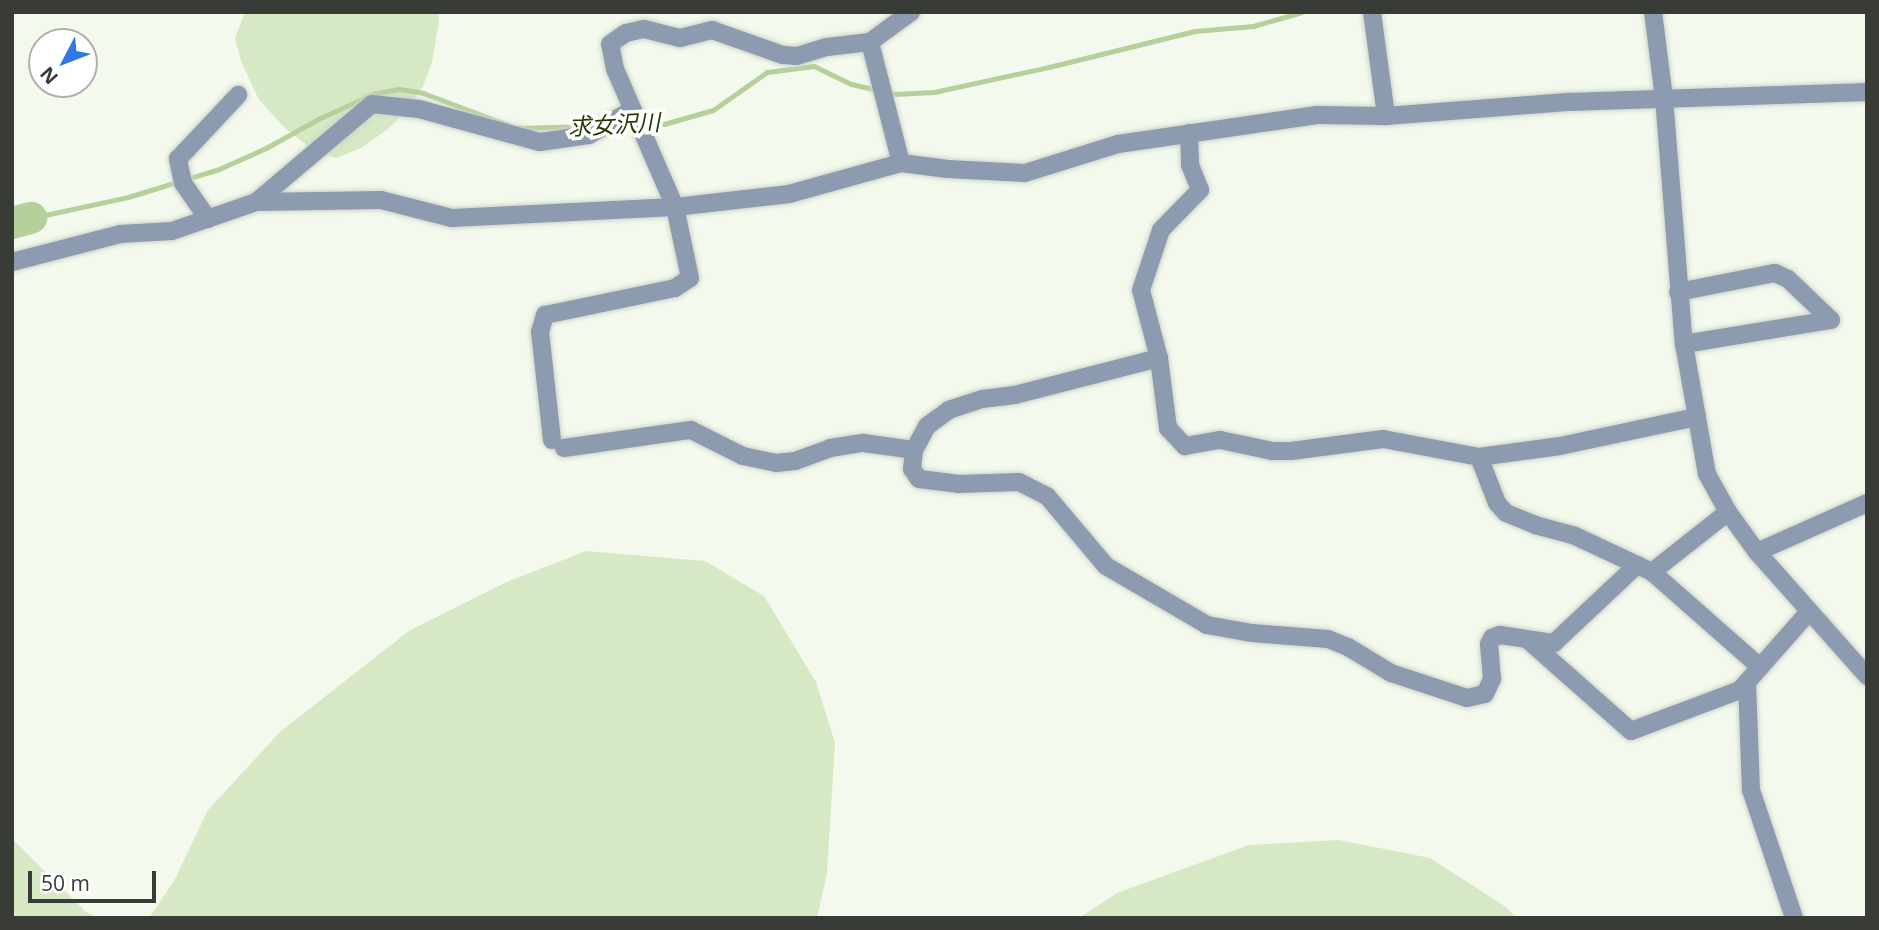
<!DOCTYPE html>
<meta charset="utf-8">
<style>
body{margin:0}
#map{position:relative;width:1879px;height:930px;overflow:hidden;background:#f3f9ed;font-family:"Open Sans","Noto Sans JP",sans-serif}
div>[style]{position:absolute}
.green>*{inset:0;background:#d6e8c4}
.stream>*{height:5px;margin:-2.5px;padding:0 2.5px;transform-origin:2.5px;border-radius:2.5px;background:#b6d09b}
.river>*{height:32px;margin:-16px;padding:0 16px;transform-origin:16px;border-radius:16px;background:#b6d09b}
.roads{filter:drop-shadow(0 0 2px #ced3c9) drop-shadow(0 0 2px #ced3c9)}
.minor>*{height:18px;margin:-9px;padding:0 9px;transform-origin:9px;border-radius:9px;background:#8d9bb0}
span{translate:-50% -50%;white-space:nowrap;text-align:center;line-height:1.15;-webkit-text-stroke:7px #fff;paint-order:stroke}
.water-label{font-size:23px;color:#243b00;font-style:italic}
.frame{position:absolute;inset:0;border:14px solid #393b37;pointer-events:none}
.north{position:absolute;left:28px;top:28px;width:70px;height:70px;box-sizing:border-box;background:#fff;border:2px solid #b0b1af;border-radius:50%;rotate:228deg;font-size:19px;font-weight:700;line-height:28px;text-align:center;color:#393b37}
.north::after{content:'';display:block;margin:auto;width:24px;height:32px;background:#3278e5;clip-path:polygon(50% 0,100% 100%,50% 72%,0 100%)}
.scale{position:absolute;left:28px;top:871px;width:128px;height:32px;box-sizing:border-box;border:4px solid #393b37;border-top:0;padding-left:9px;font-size:21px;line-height:24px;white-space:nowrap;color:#393b37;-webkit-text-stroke:5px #fff;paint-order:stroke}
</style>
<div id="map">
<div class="green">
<div style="clip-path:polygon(245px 12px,438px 12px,439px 22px,432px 62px,423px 86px,408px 109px,388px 129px,361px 148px,336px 158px,314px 151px,286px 129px,259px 100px,241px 61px,235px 38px)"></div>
<div style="clip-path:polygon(586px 551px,705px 561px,764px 596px,816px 682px,835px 743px,827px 873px,817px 918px,149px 918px,174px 881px,208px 810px,281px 731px,409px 631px,507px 582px)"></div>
<div style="clip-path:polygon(12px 839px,86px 912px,98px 918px,12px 918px)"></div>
<div style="clip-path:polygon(1339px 840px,1430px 858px,1506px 907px,1517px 918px,1079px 918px,1117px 893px,1249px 845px)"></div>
</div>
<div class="stream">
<div style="left:618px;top:125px;width:46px;rotate:-1.2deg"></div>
<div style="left:664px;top:124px;width:51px;rotate:-15.9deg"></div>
<div style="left:713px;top:110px;width:66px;rotate:-35.1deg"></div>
<div style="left:767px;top:72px;width:47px;rotate:-7.3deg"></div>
<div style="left:814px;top:66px;width:41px;rotate:25.9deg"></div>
<div style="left:851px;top:84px;width:45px;rotate:12.8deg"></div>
<div style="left:895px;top:94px;width:39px;rotate:-3deg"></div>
<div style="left:934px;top:92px;width:118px;rotate:-12.3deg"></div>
<div style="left:1049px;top:67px;width:150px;rotate:-13.9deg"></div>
<div style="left:1195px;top:31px;width:58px;rotate:-4.9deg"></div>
<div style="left:1253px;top:26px;width:51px;rotate:-15.9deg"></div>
<div style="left:517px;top:128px;width:74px;rotate:-1.5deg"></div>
<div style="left:31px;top:218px;width:99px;rotate:-12.2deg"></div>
<div style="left:128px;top:197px;width:95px;rotate:-17.1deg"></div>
<div style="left:219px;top:169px;width:51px;rotate:-24.1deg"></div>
<div style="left:266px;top:148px;width:60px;rotate:-29.1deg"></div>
<div style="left:318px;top:119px;width:60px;rotate:-24.4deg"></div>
<div style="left:373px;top:94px;width:26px;rotate:-11deg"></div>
<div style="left:399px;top:89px;width:24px;rotate:9deg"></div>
<div style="left:423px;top:93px;width:91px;rotate:20.6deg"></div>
</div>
<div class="river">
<div style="left:12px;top:223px;width:20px;rotate:-15deg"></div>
</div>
<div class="roads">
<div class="minor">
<div style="left:1372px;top:12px;width:105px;rotate:82.3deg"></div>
<div style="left:1653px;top:12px;width:87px;rotate:82.7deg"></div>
<div style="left:1664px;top:98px;width:247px;rotate:85.4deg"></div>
<div style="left:1684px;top:344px;width:132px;rotate:80deg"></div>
<div style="left:1707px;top:474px;width:43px;rotate:61.1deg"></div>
<div style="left:1728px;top:512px;width:49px;rotate:54.1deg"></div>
<div style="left:1757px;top:552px;width:166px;rotate:48.4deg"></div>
<div style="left:1189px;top:133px;width:32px;rotate:88deg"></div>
<div style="left:1190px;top:165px;width:27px;rotate:68deg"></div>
<div style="left:1200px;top:190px;width:56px;rotate:134.3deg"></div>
<div style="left:1161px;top:230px;width:63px;rotate:108.4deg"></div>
<div style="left:1141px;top:290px;width:70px;rotate:75.2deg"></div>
<div style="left:1159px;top:358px;width:149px;rotate:165.6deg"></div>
<div style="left:1015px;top:395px;width:33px;rotate:173deg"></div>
<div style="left:982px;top:399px;width:35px;rotate:162deg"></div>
<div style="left:949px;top:410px;width:27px;rotate:144deg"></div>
<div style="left:927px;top:426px;width:27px;rotate:118deg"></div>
<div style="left:914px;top:450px;width:19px;rotate:96deg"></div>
<div style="left:912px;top:469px;width:12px;rotate:55deg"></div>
<div style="left:919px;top:479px;width:39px;rotate:7deg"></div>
<div style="left:958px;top:484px;width:61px;rotate:-1.9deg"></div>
<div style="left:1019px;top:482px;width:31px;rotate:27deg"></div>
<div style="left:1047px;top:496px;width:92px;rotate:49.9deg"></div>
<div style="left:1106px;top:566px;width:117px;rotate:30.3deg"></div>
<div style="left:1207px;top:625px;width:46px;rotate:10.1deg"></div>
<div style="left:1252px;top:633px;width:76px;rotate:4.5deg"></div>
<div style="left:1328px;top:639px;width:22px;rotate:22deg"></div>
<div style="left:1348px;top:647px;width:50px;rotate:31.2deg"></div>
<div style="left:1391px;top:673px;width:80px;rotate:18.2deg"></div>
<div style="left:1467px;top:698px;width:18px;rotate:-13deg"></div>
<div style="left:1485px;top:694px;width:17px;rotate:-65deg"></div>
<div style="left:1492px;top:679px;width:35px;rotate:-95deg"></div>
<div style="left:1489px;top:644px;width:7px;rotate:-63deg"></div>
<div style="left:1492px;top:638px;width:9px;rotate:-21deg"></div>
<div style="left:1500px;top:635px;width:55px;rotate:8.4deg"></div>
<div style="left:1554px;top:643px;width:114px;rotate:-43.2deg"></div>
<div style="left:901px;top:163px;width:125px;rotate:-104.4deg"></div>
<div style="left:870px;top:42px;width:51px;rotate:-36.2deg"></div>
<div style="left:256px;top:202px;width:152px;rotate:-40.2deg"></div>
<div style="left:372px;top:104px;width:47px;rotate:6.1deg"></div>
<div style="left:419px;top:109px;width:125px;rotate:15.3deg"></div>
<div style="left:540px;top:142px;width:49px;rotate:-8.1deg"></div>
<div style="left:589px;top:135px;width:50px;rotate:-30.2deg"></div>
<div style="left:208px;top:219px;width:44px;rotate:-124.8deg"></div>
<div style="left:183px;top:183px;width:25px;rotate:-102deg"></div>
<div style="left:178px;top:159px;width:88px;rotate:-46.8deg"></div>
<div style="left:12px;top:262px;width:112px;rotate:-14.5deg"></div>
<div style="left:120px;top:234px;width:52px;rotate:-3.3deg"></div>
<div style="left:172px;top:231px;width:89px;rotate:-19deg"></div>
<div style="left:256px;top:202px;width:125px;rotate:-0.9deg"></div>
<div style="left:381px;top:200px;width:73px;rotate:14.2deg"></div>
<div style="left:452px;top:218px;width:223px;rotate:-2.8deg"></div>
<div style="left:675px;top:207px;width:115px;rotate:-6.5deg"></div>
<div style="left:789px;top:194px;width:116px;rotate:-15.5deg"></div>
<div style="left:901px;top:163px;width:47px;rotate:7.3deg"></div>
<div style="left:948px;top:169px;width:77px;rotate:3deg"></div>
<div style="left:1025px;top:173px;width:97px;rotate:-17.3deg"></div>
<div style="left:1118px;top:144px;width:201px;rotate:-8.3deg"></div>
<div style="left:1317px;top:115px;width:69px;rotate:0.8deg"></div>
<div style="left:1386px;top:116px;width:185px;rotate:-4.4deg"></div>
<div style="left:1570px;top:102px;width:297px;rotate:-1.9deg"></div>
<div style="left:1678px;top:292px;width:99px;rotate:-11.1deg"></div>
<div style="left:1775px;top:273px;width:14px;rotate:25deg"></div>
<div style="left:1788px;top:279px;width:59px;rotate:43.6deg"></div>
<div style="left:1684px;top:344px;width:149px;rotate:-9.3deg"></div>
<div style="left:1159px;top:358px;width:71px;rotate:82.7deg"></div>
<div style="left:1168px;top:428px;width:25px;rotate:47deg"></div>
<div style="left:1185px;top:446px;width:36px;rotate:-10deg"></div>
<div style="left:1220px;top:440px;width:53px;rotate:11.9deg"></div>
<div style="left:1272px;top:451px;width:19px"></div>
<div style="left:1291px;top:451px;width:93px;rotate:-7.4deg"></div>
<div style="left:1383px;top:439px;width:98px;rotate:10.6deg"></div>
<div style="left:1479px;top:457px;width:82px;rotate:-7.7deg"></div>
<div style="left:1560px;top:446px;width:140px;rotate:-12deg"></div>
<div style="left:552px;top:440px;width:109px;rotate:-96.3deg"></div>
<div style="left:540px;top:332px;width:18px;rotate:-74deg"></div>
<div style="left:545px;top:315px;width:133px;rotate:-11.7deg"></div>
<div style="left:675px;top:288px;width:18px;rotate:-34deg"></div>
<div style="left:690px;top:278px;width:73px;rotate:-101.9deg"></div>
<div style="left:675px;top:207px;width:150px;rotate:-113.5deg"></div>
<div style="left:615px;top:69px;width:25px;rotate:-101deg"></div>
<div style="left:610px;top:44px;width:19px;rotate:-35deg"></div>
<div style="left:626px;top:33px;width:18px;rotate:-13deg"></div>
<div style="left:644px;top:29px;width:37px;rotate:14deg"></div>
<div style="left:680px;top:38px;width:33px;rotate:-14deg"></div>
<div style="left:712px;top:30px;width:75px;rotate:19.4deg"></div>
<div style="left:783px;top:55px;width:14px;rotate:4deg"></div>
<div style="left:797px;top:56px;width:31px;rotate:-17deg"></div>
<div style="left:827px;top:47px;width:43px;rotate:-6.6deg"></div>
<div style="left:564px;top:448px;width:128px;rotate:-8.1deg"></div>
<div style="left:691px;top:430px;width:58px;rotate:26.6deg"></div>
<div style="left:743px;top:456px;width:34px;rotate:12deg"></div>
<div style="left:776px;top:463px;width:19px;rotate:-6deg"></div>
<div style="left:795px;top:461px;width:37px;rotate:-20deg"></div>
<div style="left:830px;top:448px;width:33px;rotate:-9deg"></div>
<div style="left:863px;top:443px;width:51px;rotate:7.8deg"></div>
<div style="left:1479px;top:457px;width:49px;rotate:68.6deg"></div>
<div style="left:1497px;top:503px;width:13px;rotate:48deg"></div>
<div style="left:1506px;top:513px;width:31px;rotate:22deg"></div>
<div style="left:1535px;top:525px;width:39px;rotate:15deg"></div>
<div style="left:1573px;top:535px;width:87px;rotate:25.1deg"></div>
<div style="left:1652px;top:572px;width:142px;rotate:41.3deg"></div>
<div style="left:1757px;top:552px;width:120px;rotate:-24deg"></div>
<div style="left:1652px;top:572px;width:97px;rotate:-38.3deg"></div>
<div style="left:1528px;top:640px;width:137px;rotate:41.5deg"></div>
<div style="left:1631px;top:731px;width:116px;rotate:-20.6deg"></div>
<div style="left:1740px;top:690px;width:103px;rotate:-48.6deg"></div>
<div style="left:1747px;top:682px;width:108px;rotate:87.9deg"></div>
<div style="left:1751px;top:790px;width:135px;rotate:71.4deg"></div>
</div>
</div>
<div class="water-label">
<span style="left:614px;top:124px;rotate:-3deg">求女沢川</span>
</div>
<div class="frame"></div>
<div class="north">N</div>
<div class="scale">50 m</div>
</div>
